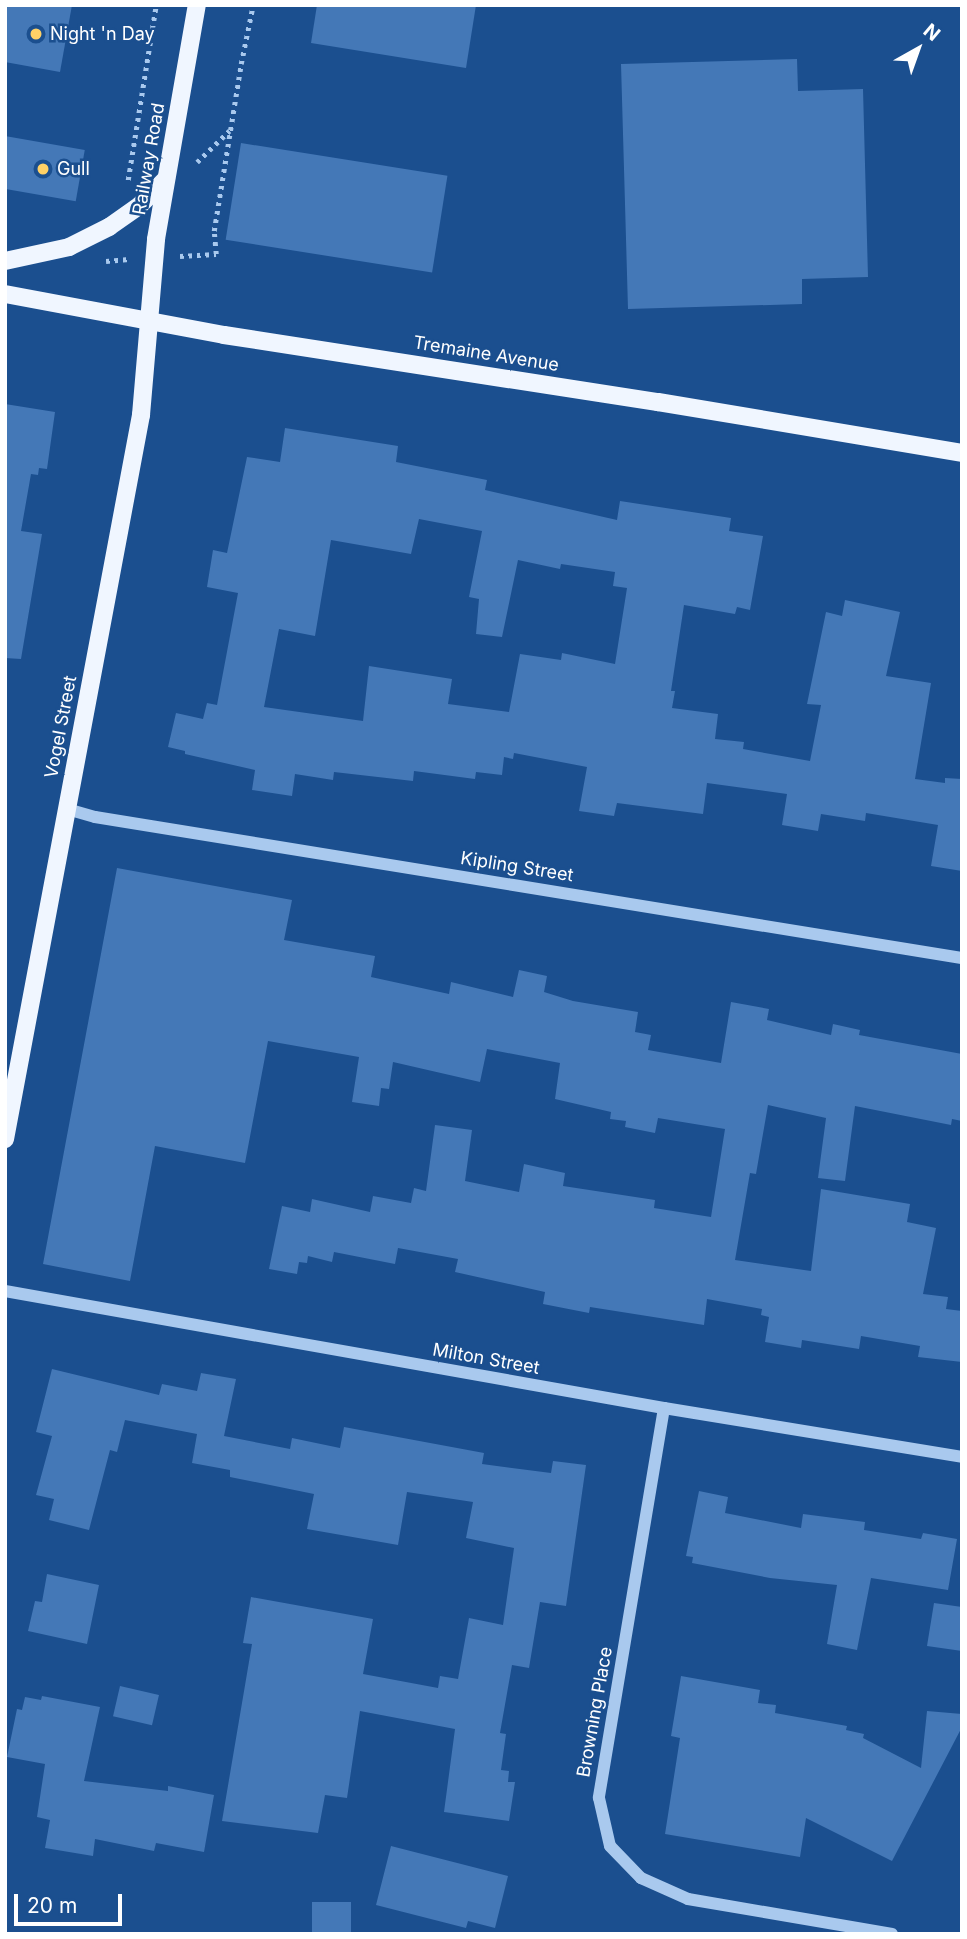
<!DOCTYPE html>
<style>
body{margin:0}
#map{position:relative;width:967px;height:1939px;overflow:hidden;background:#1b4f8f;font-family:Inter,sans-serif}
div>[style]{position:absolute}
.building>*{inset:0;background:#4478b7;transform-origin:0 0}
.path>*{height:4.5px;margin-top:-2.25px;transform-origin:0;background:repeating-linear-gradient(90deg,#a9c9ee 0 3.5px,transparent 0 8.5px)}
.minor>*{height:12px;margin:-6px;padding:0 6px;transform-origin:6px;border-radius:6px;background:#a9c9ee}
.major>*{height:18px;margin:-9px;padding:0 9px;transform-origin:9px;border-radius:9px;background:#f0f6ff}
.dots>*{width:19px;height:19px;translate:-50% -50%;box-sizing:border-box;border:4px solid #1b4f8f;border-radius:50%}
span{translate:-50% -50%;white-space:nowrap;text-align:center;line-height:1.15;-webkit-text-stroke:5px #1b4f8f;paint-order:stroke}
.poi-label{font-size:18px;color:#fff}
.left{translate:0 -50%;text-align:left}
.street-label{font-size:18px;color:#fff}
.frame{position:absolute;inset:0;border:7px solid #fff;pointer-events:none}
.north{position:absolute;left:883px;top:14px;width:70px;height:70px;-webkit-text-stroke:5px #1b4f8f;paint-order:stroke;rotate:40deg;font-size:19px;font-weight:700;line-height:28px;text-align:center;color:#fff}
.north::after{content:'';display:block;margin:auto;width:24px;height:32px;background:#fff;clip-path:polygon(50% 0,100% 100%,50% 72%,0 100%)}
.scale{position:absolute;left:14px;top:1894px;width:108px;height:32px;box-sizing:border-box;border:4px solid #fff;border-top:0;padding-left:9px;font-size:21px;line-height:24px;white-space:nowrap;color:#fff;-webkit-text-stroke:5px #1b4f8f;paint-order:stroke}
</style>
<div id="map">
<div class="building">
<div style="clip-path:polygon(5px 5px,72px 5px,60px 72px,5px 62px)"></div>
<div style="clip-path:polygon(317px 5px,476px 5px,466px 68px,311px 43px)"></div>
<div style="clip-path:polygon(797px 59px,798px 91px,863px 89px,868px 277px,802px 279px,802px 304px,628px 309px,621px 64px)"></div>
<div style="left:5px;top:136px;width:81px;height:52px;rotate:10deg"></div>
<div style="left:241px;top:143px;width:209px;height:98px;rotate:9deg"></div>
<div style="clip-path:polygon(5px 404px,55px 412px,47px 469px,39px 468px,38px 475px,31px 474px,21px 531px,42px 534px,21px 659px,5px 658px)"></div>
<div style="clip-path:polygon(evenodd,285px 428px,398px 446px,396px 462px,487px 480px,485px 490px,617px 520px,620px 501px,731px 518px,729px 531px,763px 536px,750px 610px,737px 607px,735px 614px,684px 605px,671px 691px,675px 691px,672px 708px,718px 714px,715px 739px,744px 742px,743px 749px,810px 761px,821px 705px,807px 704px,826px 612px,842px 616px,845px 600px,900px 612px,886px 676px,931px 683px,915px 779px,945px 783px,945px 778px,962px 779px,962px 871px,931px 866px,938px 825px,866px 813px,865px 821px,821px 814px,818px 831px,782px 825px,787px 794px,707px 783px,703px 814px,617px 803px,614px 816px,579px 811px,587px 767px,514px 753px,513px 759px,504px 757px,502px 775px,476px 772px,475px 779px,414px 771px,413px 781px,334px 772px,333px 780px,295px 774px,292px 796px,252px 790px,255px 770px,185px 754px,185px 751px,168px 747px,176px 713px,203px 719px,207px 703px,217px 705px,238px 593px,207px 587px,213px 550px,227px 553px,247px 457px,280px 462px,285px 428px,419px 519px,482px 531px,469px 597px,479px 599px,476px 634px,502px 637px,518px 560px,560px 569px,561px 564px,615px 572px,613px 586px,627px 588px,615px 664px,562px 653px,561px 660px,520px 654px,509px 712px,448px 704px,452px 679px,369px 666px,363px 721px,264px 707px,279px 629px,315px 636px,331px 540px,411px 554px,419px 519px)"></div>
<div style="clip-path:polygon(117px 868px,292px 900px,284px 940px,375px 956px,371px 977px,449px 994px,451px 982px,513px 997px,519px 970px,547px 976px,544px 992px,573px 1001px,638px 1012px,635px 1032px,651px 1035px,648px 1050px,721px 1063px,731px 1002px,769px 1009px,767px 1020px,831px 1035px,833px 1024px,860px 1030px,859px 1035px,962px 1054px,962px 1121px,952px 1119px,951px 1125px,855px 1106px,845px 1181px,818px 1178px,826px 1118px,768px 1105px,756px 1174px,750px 1173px,735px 1260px,811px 1271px,821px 1189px,910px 1204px,907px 1222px,936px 1228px,923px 1294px,948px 1297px,946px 1309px,962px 1311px,962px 1362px,918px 1357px,920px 1346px,861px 1336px,859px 1349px,802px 1340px,801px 1348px,765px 1342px,769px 1317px,761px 1315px,762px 1309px,707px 1299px,704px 1325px,590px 1307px,589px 1313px,543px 1304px,545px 1292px,455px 1272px,458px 1259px,398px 1248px,395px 1264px,334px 1252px,332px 1262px,308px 1256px,307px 1263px,299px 1262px,297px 1274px,269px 1269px,282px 1206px,310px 1212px,312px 1199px,370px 1212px,373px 1196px,411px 1203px,414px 1188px,426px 1191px,435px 1125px,472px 1130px,465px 1181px,519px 1192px,524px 1164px,565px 1173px,563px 1186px,655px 1200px,654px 1208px,711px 1217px,725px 1129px,658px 1118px,655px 1133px,625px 1127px,626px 1121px,610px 1119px,611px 1112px,555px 1099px,560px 1063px,487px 1049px,480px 1082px,393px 1062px,389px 1089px,381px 1088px,379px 1106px,352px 1102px,359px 1057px,268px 1041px,245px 1163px,155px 1146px,130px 1281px,43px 1264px)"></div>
<div style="clip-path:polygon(52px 1369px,159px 1395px,162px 1384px,197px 1391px,201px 1373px,236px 1379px,224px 1436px,290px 1449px,292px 1438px,340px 1448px,344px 1427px,484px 1453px,482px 1464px,551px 1473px,553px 1461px,586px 1465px,566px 1606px,540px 1602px,529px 1668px,512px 1665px,500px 1733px,506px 1734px,501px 1770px,509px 1771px,508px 1782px,515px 1782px,509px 1821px,444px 1812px,455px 1729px,360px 1711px,347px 1798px,325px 1795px,318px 1833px,222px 1821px,252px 1644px,243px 1643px,251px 1597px,373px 1619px,363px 1674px,438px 1688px,440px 1676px,458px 1679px,469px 1618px,503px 1625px,514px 1548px,466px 1538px,473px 1502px,407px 1492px,398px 1545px,307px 1529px,314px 1494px,230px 1477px,230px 1470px,192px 1463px,197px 1434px,125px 1420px,117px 1452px,110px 1450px,89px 1530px,49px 1520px,54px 1499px,36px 1495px,52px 1436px,36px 1432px)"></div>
<div style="clip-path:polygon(699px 1491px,728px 1497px,725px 1513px,801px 1528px,803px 1514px,865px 1522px,864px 1530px,921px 1539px,923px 1533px,957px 1539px,948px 1590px,871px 1578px,857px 1650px,827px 1644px,837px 1585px,770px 1578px,692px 1563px,693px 1557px,686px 1556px)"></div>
<div style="clip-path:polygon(47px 1574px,99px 1585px,87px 1644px,28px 1631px,35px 1601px,42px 1602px)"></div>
<div style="clip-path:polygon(934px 1603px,962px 1607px,962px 1651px,927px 1646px)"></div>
<div style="clip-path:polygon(681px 1676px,760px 1690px,758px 1703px,776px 1705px,775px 1713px,847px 1726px,846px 1730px,864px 1734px,863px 1738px,921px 1768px,927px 1711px,962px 1714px,962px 1727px,892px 1861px,806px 1818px,800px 1857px,665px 1834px,680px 1738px,671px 1736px)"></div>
<div style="left:120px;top:1686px;width:40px;height:31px;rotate:13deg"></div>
<div style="clip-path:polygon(42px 1696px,100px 1707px,84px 1781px,168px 1791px,168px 1786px,214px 1795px,204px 1852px,156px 1843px,154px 1851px,95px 1839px,93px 1856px,45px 1848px,50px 1820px,37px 1817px,45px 1764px,7px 1757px,17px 1709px,22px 1710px,25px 1697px,41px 1700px)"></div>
<div style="clip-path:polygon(391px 1846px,508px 1876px,495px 1928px,468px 1921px,466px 1928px,376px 1905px)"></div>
<div style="left:312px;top:1902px;width:39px;height:32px"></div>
</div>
<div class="path">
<div style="left:197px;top:162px;width:45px;rotate:-44.1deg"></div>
<div style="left:128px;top:180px;width:177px;rotate:-80.9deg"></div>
<div style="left:180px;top:256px;width:36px;rotate:-3deg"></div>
<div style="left:216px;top:254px;width:23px;rotate:-95deg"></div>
<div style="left:214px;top:231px;width:169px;rotate:-80.8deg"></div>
<div style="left:241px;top:64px;width:60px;rotate:-78.5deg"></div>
<div style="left:106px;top:261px;width:23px;rotate:-5deg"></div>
</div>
<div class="minor">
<div style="left:67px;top:809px;width:29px;rotate:16deg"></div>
<div style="left:95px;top:817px;width:878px;rotate:9.24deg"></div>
<div style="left:5px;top:1291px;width:669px;rotate:10.07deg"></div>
<div style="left:664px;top:1408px;width:302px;rotate:9.3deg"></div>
<div style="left:664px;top:1408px;width:395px;rotate:99.5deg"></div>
<div style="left:599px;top:1798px;width:49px;rotate:77.1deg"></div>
<div style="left:610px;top:1846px;width:45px;rotate:45.9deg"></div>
<div style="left:641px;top:1878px;width:51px;rotate:24.1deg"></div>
<div style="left:688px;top:1899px;width:207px;rotate:9.7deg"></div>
</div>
<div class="major">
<div style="left:5px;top:261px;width:66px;rotate:-12.3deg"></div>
<div style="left:69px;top:247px;width:45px;rotate:-26.6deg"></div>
<div style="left:109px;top:227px;width:38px;rotate:-35deg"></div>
<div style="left:140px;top:205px;width:37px;rotate:-45deg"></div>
<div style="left:5px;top:294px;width:223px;rotate:10.6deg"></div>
<div style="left:224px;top:335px;width:439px;rotate:8.8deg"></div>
<div style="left:658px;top:402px;width:308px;rotate:9.5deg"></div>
<div style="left:5px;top:1139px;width:737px;rotate:-79.36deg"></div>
<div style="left:141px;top:415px;width:177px;rotate:-85.1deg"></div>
<div style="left:156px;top:239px;width:238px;rotate:-80.1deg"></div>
</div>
<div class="dots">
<div style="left:36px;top:34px;background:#ffd166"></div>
<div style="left:43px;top:169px;background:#ffd166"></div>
</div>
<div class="poi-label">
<span class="left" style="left:50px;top:34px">Night 'n Day</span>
<span class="left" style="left:57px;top:169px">Gull</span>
</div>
<div class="street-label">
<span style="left:149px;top:159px;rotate:-80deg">Railway Road</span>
<span style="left:486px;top:354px;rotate:9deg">Tremaine Avenue</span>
<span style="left:61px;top:727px;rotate:-79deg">Vogel Street</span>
<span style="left:517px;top:867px;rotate:9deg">Kipling Street</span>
<span style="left:486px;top:1359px;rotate:10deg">Milton Street</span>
<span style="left:595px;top:1712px;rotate:-80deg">Browning Place</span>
</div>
<div class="frame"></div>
<div class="north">N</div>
<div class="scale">20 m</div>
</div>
